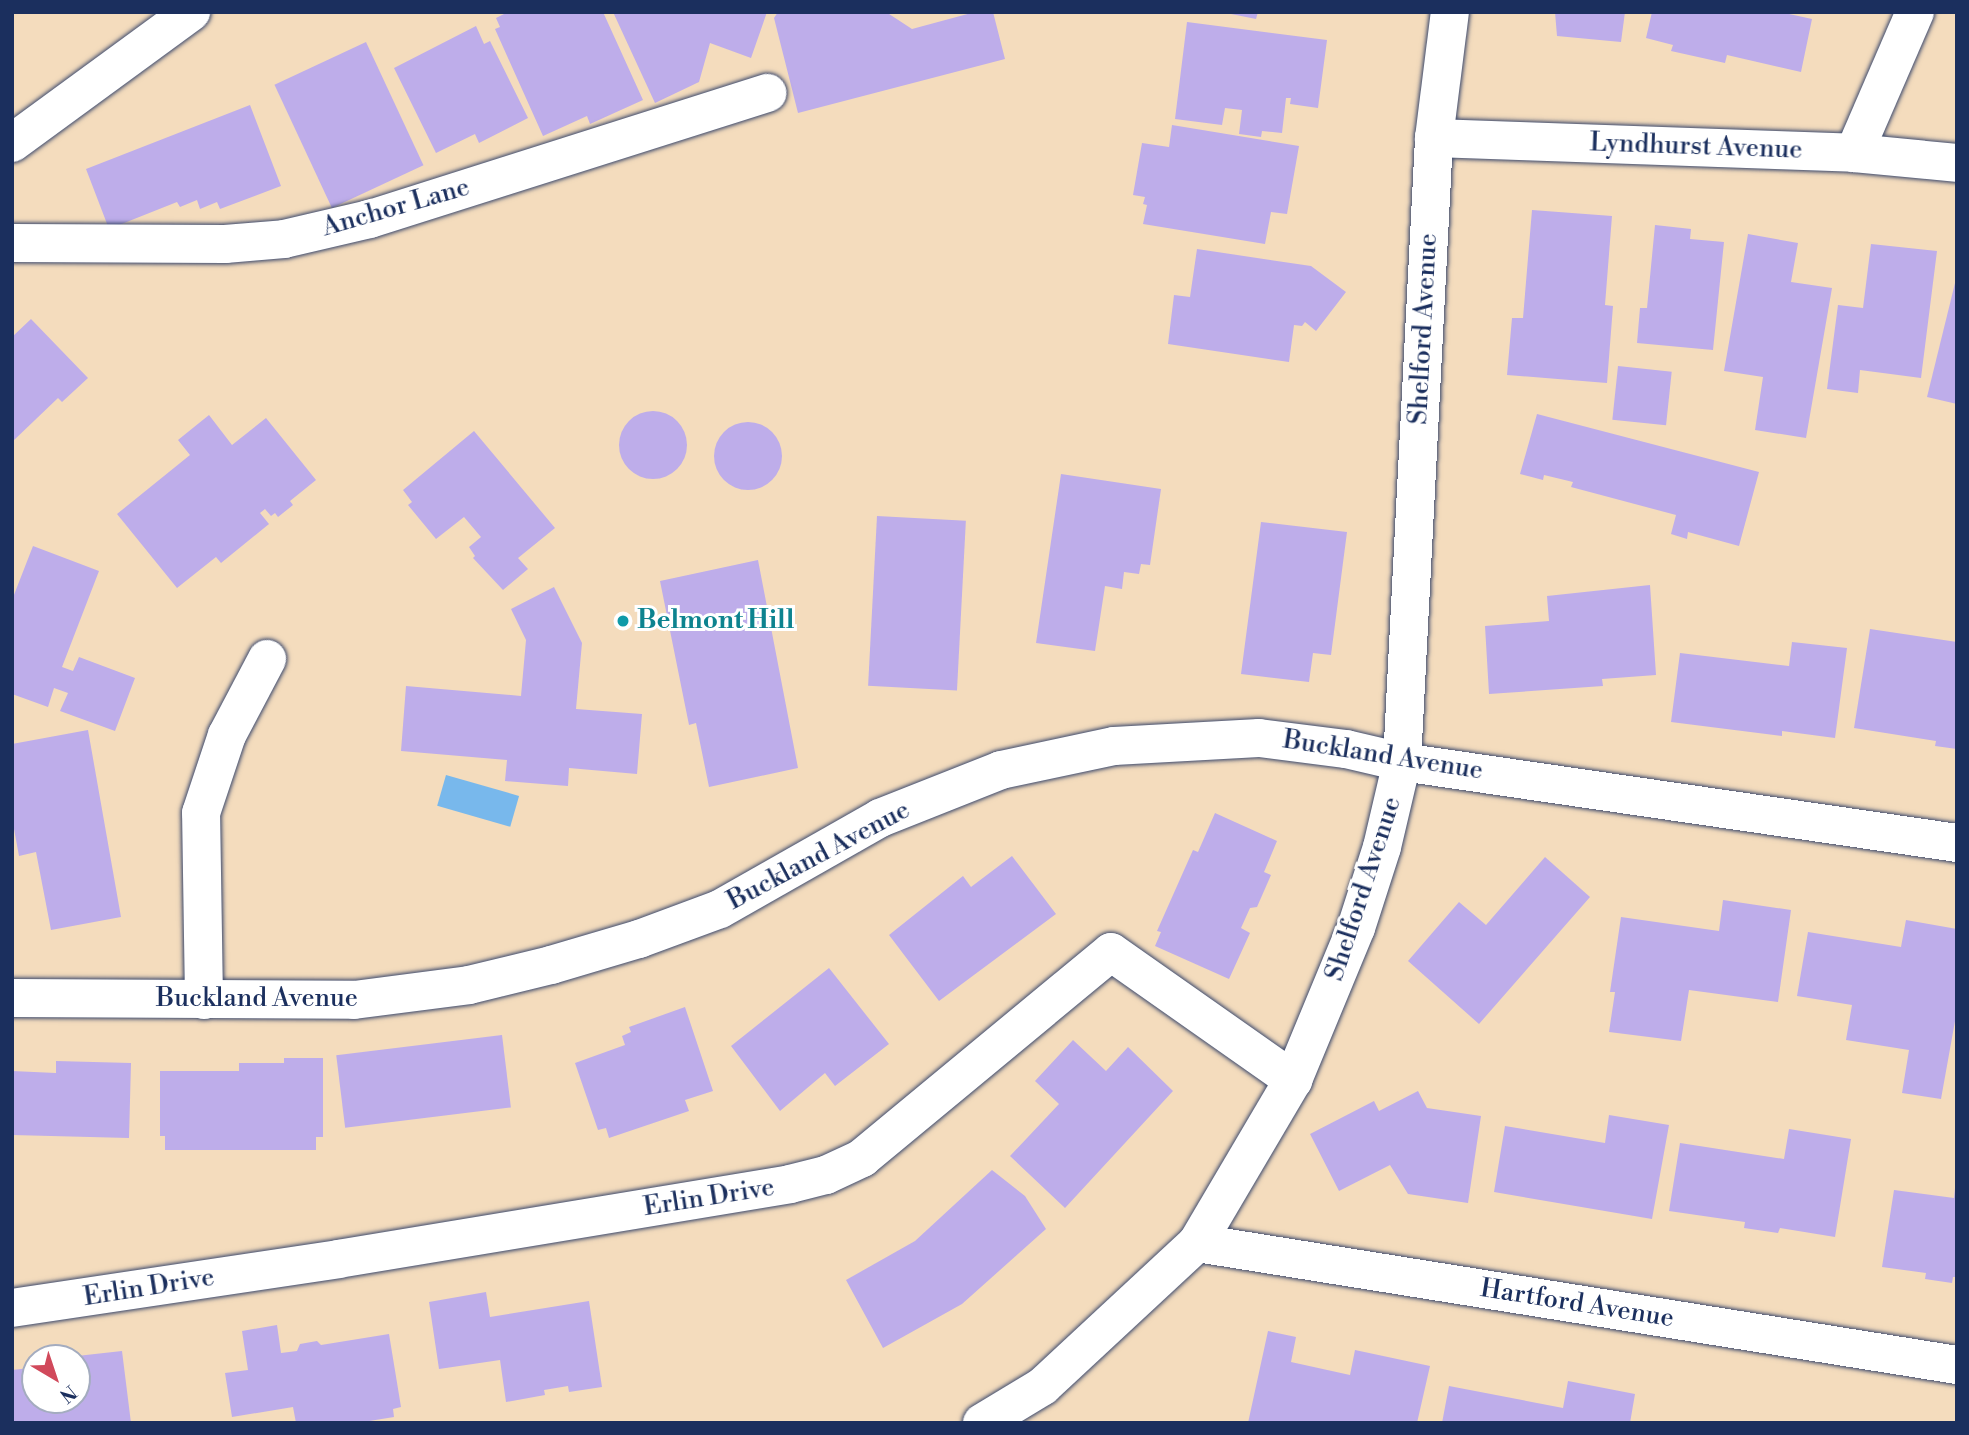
<!DOCTYPE html>
<style>
body{margin:0}
#map{position:relative;width:1969px;height:1435px;overflow:hidden;background:#f4dcbd;font-family:"Libre Bodoni",serif}
div>[style]{position:absolute}
.water>*{inset:0;background:#78b8ec;transform-origin:0 0}
.building>*{inset:0;background:#beadea;transform-origin:0 0}
.round{border-radius:50%}
.roads{filter:drop-shadow(0 0 2px #3c496c) drop-shadow(0 0 2px #3c496c)}
.minor>*{height:38px;margin:-19px;padding:0 19px;transform-origin:19px;border-radius:19px;background:#fff}
.dots>*{width:19px;height:19px;translate:-50% -50%;box-sizing:border-box;border:4px solid #fff;border-radius:50%}
span{translate:-50% -50%;white-space:nowrap;text-align:center;line-height:1.15;-webkit-text-stroke:6px #fff;paint-order:stroke}
.street-label{font-size:26px;color:#1b2f5e}
.culture-label{font-size:26px;color:#0d838f;font-weight:700}
.left{translate:0 -50%;text-align:left}
.frame{position:absolute;inset:0;border:14px solid #1b2f5e;pointer-events:none}
.north{position:absolute;left:21px;top:1344px;width:70px;height:70px;box-sizing:border-box;background:#fff;border:2px solid #a4acbf;border-radius:50%;rotate:141deg;font-size:19px;font-weight:700;line-height:28px;text-align:center;color:#1b2f5e}
.north::after{content:'';display:block;margin:auto;width:24px;height:32px;background:#d1495b;clip-path:polygon(50% 0,100% 100%,50% 72%,0 100%)}
</style>
<div id="map">
<div class="water">
<div style="left:446px;top:775px;width:76px;height:32px;rotate:16deg"></div>
</div>
<div class="building">
<div style="clip-path:polygon(508px 12px,603px 12px,643px 100px,590px 124px,587px 116px,543px 136px,495px 29px,500px 27px,496px 18px)"></div>
<div style="clip-path:polygon(613px 12px,767px 12px,751px 58px,710px 43px,699px 82px,655px 103px)"></div>
<div style="clip-path:polygon(778px 12px,886px 12px,912px 29px,975px 12px,993px 12px,1005px 59px,798px 113px,774px 18px)"></div>
<div style="clip-path:polygon(1221px 12px,1258px 12px,1256px 19px)"></div>
<div style="clip-path:polygon(1555px 12px,1625px 12px,1621px 42px,1557px 36px)"></div>
<div style="clip-path:polygon(1652px 12px,1780px 12px,1812px 19px,1801px 72px,1727px 55px,1725px 63px,1671px 51px,1673px 45px,1646px 38px)"></div>
<div style="clip-path:polygon(1187px 22px,1327px 40px,1318px 108px,1290px 104px,1291px 98px,1286px 98px,1282px 133px,1262px 131px,1261px 137px,1239px 134px,1242px 110px,1225px 108px,1222px 125px,1175px 119px)"></div>
<div style="clip-path:polygon(476px 26px,484px 44px,490px 41px,528px 118px,479px 143px,475px 134px,436px 153px,394px 68px)"></div>
<div style="left:366px;top:42px;width:136px;height:101px;rotate:65deg"></div>
<div style="clip-path:polygon(250px 105px,281px 186px,220px 209px,217px 202px,200px 209px,197px 200px,180px 207px,177px 202px,109px 229px,86px 169px)"></div>
<div style="clip-path:polygon(1172px 125px,1299px 146px,1287px 214px,1271px 212px,1265px 244px,1143px 224px,1147px 205px,1143px 204px,1145px 197px,1133px 195px,1142px 143px,1169px 147px)"></div>
<div style="clip-path:polygon(1532px 210px,1612px 216px,1605px 305px,1613px 306px,1607px 383px,1507px 375px,1512px 318px,1523px 318px)"></div>
<div style="clip-path:polygon(1655px 225px,1691px 229px,1690px 239px,1724px 242px,1713px 350px,1637px 343px,1640px 308px,1647px 308px)"></div>
<div style="clip-path:polygon(1748px 234px,1798px 243px,1791px 282px,1832px 288px,1806px 438px,1755px 430px,1763px 377px,1724px 371px)"></div>
<div style="clip-path:polygon(1871px 244px,1937px 251px,1921px 378px,1860px 370px,1858px 393px,1827px 389px,1838px 305px,1863px 308px)"></div>
<div style="clip-path:polygon(1197px 249px,1311px 266px,1346px 292px,1316px 331px,1305px 322px,1302px 326px,1294px 325px,1289px 362px,1168px 344px,1174px 295px,1190px 297px)"></div>
<div style="clip-path:polygon(1956px 279px,1957px 280px,1957px 404px,1927px 397px)"></div>
<div style="clip-path:polygon(31px 319px,88px 378px,62px 402px,58px 398px,12px 442px,12px 337px)"></div>
<div style="left:1618px;top:366px;width:54px;height:54px;rotate:6deg"></div>
<div class="round" style="left:619px;top:411px;width:68px;height:68px"></div>
<div style="clip-path:polygon(1537px 414px,1759px 472px,1739px 546px,1688px 532px,1687px 539px,1671px 534px,1676px 515px,1571px 487px,1573px 482px,1544px 475px,1543px 480px,1520px 474px)"></div>
<div style="clip-path:polygon(209px 415px,232px 445px,266px 418px,316px 480px,290px 501px,293px 505px,278px 517px,275px 513px,271px 516px,265px 509px,260px 513px,269px 524px,221px 563px,216px 557px,177px 588px,117px 514px,190px 455px,178px 440px)"></div>
<div class="round" style="left:714px;top:422px;width:68px;height:68px"></div>
<div style="clip-path:polygon(474px 431px,555px 528px,518px 558px,528px 569px,503px 590px,473px 558px,475px 556px,469px 547px,481px 537px,464px 517px,436px 539px,408px 505px,412px 502px,403px 490px)"></div>
<div style="clip-path:polygon(1061px 474px,1161px 489px,1150px 565px,1141px 564px,1139px 574px,1124px 572px,1122px 589px,1105px 586px,1095px 651px,1036px 643px)"></div>
<div style="left:877px;top:516px;width:89px;height:170px;rotate:3deg"></div>
<div style="clip-path:polygon(1261px 522px,1347px 532px,1331px 655px,1313px 653px,1309px 682px,1241px 674px)"></div>
<div style="clip-path:polygon(33px 546px,99px 571px,62px 667px,73px 671px,79px 657px,135px 678px,115px 731px,60px 711px,68px 693px,54px 688px,48px 707px,12px 694px,12px 600px)"></div>
<div style="clip-path:polygon(758px 560px,798px 768px,709px 787px,696px 723px,689px 725px,660px 581px)"></div>
<div style="clip-path:polygon(1650px 585px,1656px 675px,1602px 679px,1603px 686px,1489px 694px,1485px 626px,1549px 621px,1547px 596px)"></div>
<div style="clip-path:polygon(554px 587px,582px 643px,576px 709px,642px 714px,637px 774px,569px 768px,568px 786px,505px 781px,507px 760px,401px 751px,406px 686px,521px 696px,526px 640px,511px 609px)"></div>
<div style="clip-path:polygon(1870px 629px,1957px 642px,1957px 749px,1935px 746px,1936px 741px,1854px 728px)"></div>
<div style="clip-path:polygon(1792px 642px,1847px 648px,1835px 738px,1782px 731px,1782px 736px,1671px 722px,1680px 653px,1789px 666px)"></div>
<div style="clip-path:polygon(88px 730px,121px 917px,51px 930px,36px 852px,19px 856px,12px 818px,12px 744px)"></div>
<div style="clip-path:polygon(1215px 813px,1277px 841px,1264px 872px,1271px 875px,1257px 907px,1250px 908px,1241px 928px,1250px 933px,1229px 979px,1155px 946px,1161px 932px,1157px 931px,1193px 850px,1198px 852px)"></div>
<div style="clip-path:polygon(1012px 856px,1056px 914px,939px 1001px,889px 935px,963px 876px,971px 887px)"></div>
<div style="clip-path:polygon(1545px 857px,1590px 897px,1479px 1024px,1408px 961px,1459px 902px,1486px 925px)"></div>
<div style="clip-path:polygon(1723px 900px,1791px 910px,1778px 1002px,1689px 990px,1681px 1041px,1609px 1032px,1615px 992px,1610px 992px,1621px 917px,1719px 931px)"></div>
<div style="clip-path:polygon(1906px 920px,1957px 929px,1957px 1010px,1941px 1099px,1902px 1093px,1909px 1050px,1846px 1040px,1852px 1005px,1797px 996px,1808px 932px,1901px 947px)"></div>
<div style="clip-path:polygon(829px 968px,889px 1044px,835px 1086px,825px 1073px,780px 1111px,731px 1046px)"></div>
<div style="clip-path:polygon(685px 1007px,713px 1091px,685px 1100px,689px 1111px,609px 1138px,606px 1128px,598px 1130px,575px 1063px,625px 1045px,622px 1036px,631px 1032px,629px 1027px)"></div>
<div style="left:502px;top:1035px;width:73px;height:167px;rotate:83deg"></div>
<div style="clip-path:polygon(1073px 1040px,1106px 1071px,1128px 1047px,1173px 1091px,1065px 1208px,1010px 1156px,1059px 1104px,1035px 1081px)"></div>
<div style="clip-path:polygon(284px 1058px,323px 1058px,323px 1137px,316px 1137px,316px 1150px,165px 1150px,165px 1136px,160px 1136px,160px 1071px,239px 1071px,239px 1063px,284px 1063px)"></div>
<div style="clip-path:polygon(56px 1061px,131px 1063px,129px 1138px,12px 1135px,12px 1071px,56px 1073px)"></div>
<div style="clip-path:polygon(1418px 1091px,1427px 1108px,1481px 1116px,1468px 1203px,1408px 1194px,1390px 1165px,1339px 1191px,1310px 1134px,1374px 1101px,1379px 1111px)"></div>
<div style="clip-path:polygon(1609px 1115px,1669px 1125px,1652px 1219px,1494px 1192px,1505px 1126px,1605px 1143px)"></div>
<div style="clip-path:polygon(1789px 1129px,1851px 1139px,1835px 1237px,1780px 1228px,1778px 1233px,1744px 1228px,1745px 1222px,1669px 1211px,1680px 1143px,1784px 1159px)"></div>
<div style="clip-path:polygon(992px 1170px,1025px 1196px,1046px 1229px,962px 1304px,883px 1348px,846px 1280px,915px 1241px)"></div>
<div style="clip-path:polygon(1955px 1188px,1957px 1277px,1953px 1277px,1952px 1283px,1925px 1279px,1926px 1273px,1882px 1267px,1894px 1190px,1954px 1198px)"></div>
<div style="clip-path:polygon(486px 1292px,490px 1317px,589px 1301px,602px 1387px,569px 1392px,568px 1386px,544px 1390px,545px 1395px,506px 1402px,500px 1360px,439px 1369px,429px 1302px)"></div>
<div style="clip-path:polygon(277px 1325px,281px 1353px,297px 1351px,300px 1344px,317px 1341px,321px 1345px,389px 1334px,401px 1407px,393px 1409px,394px 1417px,357px 1423px,296px 1423px,293px 1407px,232px 1417px,225px 1373px,248px 1370px,242px 1331px)"></div>
<div style="clip-path:polygon(1268px 1331px,1296px 1337px,1291px 1362px,1350px 1375px,1355px 1350px,1430px 1366px,1417px 1423px,1248px 1423px)"></div>
<div style="clip-path:polygon(122px 1351px,131px 1423px,12px 1423px,12px 1370px,30px 1368px,31px 1371px,35px 1371px,35px 1400px,77px 1400px,77px 1356px)"></div>
<div style="clip-path:polygon(1568px 1381px,1635px 1394px,1630px 1423px,1442px 1423px,1449px 1386px,1563px 1408px)"></div>
</div>
<div class="roads">
<div class="minor">
<div style="left:1434px;top:138px;width:420px;rotate:2deg"></div>
<div style="left:1854px;top:153px;width:103px;rotate:5.5deg"></div>
<div style="left:12px;top:143px;width:222px;rotate:-36.2deg"></div>
<div style="left:1854px;top:153px;width:154px;rotate:-66.6deg"></div>
<div style="left:12px;top:243px;width:213px;rotate:0.3deg"></div>
<div style="left:225px;top:244px;width:59px;rotate:-4.8deg"></div>
<div style="left:284px;top:239px;width:88px;rotate:-13.1deg"></div>
<div style="left:370px;top:219px;width:417px;rotate:-17.6deg"></div>
<div style="left:12px;top:998px;width:342px;rotate:0.3deg"></div>
<div style="left:354px;top:1000px;width:116px;rotate:-7.4deg"></div>
<div style="left:469px;top:985px;width:84px;rotate:-13.7deg"></div>
<div style="left:551px;top:965px;width:92px;rotate:-16.5deg"></div>
<div style="left:639px;top:939px;width:86px;rotate:-20.3deg"></div>
<div style="left:720px;top:909px;width:184px;rotate:-29.6deg"></div>
<div style="left:880px;top:818px;width:130px;rotate:-21.6deg"></div>
<div style="left:1001px;top:770px;width:116px;rotate:-12deg"></div>
<div style="left:1114px;top:746px;width:145px;rotate:-3.2deg"></div>
<div style="left:1259px;top:738px;width:88px;rotate:7.2deg"></div>
<div style="left:1346px;top:749px;width:57px;rotate:13.1deg"></div>
<div style="left:1402px;top:762px;width:561px;rotate:8.3deg"></div>
<div style="left:204px;top:1000px;width:187px;rotate:-90.9deg"></div>
<div style="left:201px;top:813px;width:82px;rotate:-71.6deg"></div>
<div style="left:227px;top:735px;width:86px;rotate:-62.2deg"></div>
<div style="left:1197px;top:1243px;width:770px;rotate:9.12deg"></div>
<div style="left:12px;top:1308px;width:330px;rotate:-8.5deg"></div>
<div style="left:338px;top:1259px;width:458px;rotate:-9.4deg"></div>
<div style="left:790px;top:1184px;width:37px;rotate:-14deg"></div>
<div style="left:826px;top:1175px;width:40px;rotate:-25deg"></div>
<div style="left:862px;top:1158px;width:323px;rotate:-39.6deg"></div>
<div style="left:1111px;top:952px;width:223px;rotate:35.1deg"></div>
<div style="left:982px;top:1423px;width:71px;rotate:-31.2deg"></div>
<div style="left:1043px;top:1386px;width:210px;rotate:-42.9deg"></div>
<div style="left:1197px;top:1243px;width:189px;rotate:-59.5deg"></div>
<div style="left:1293px;top:1080px;width:165px;rotate:-67.5deg"></div>
<div style="left:1356px;top:928px;width:85px;rotate:-72.2deg"></div>
<div style="left:1382px;top:847px;width:87px;rotate:-76.8deg"></div>
<div style="left:1402px;top:762px;width:625px;rotate:-87.06deg"></div>
<div style="left:1434px;top:138px;width:127px;rotate:-82.8deg"></div>
</div>
</div>
<div class="dots">
<div style="left:623px;top:621px;background:#0f9aa8"></div>
</div>
<div class="street-label">
<span style="left:1696px;top:147px;rotate:2deg">Lyndhurst Avenue</span>
<span style="left:396px;top:208px;rotate:-16deg">Anchor Lane</span>
<span style="left:1424px;top:329px;rotate:-87deg">Shelford Avenue</span>
<span style="left:1383px;top:756px;rotate:9deg">Buckland Avenue</span>
<span style="left:819px;top:856px;rotate:-28deg">Buckland Avenue</span>
<span style="left:1364px;top:889px;rotate:-72deg">Shelford Avenue</span>
<span style="left:257px;top:999px">Buckland Avenue</span>
<span style="left:709px;top:1198px;rotate:-9deg">Erlin Drive</span>
<span style="left:149px;top:1288px;rotate:-9deg">Erlin Drive</span>
<span style="left:1577px;top:1304px;rotate:9deg">Hartford Avenue</span>
</div>
<div class="culture-label">
<span class="left" style="left:637px;top:621px">Belmont Hill</span>
</div>
<div class="frame"></div>
<div class="north">N</div>
</div>
